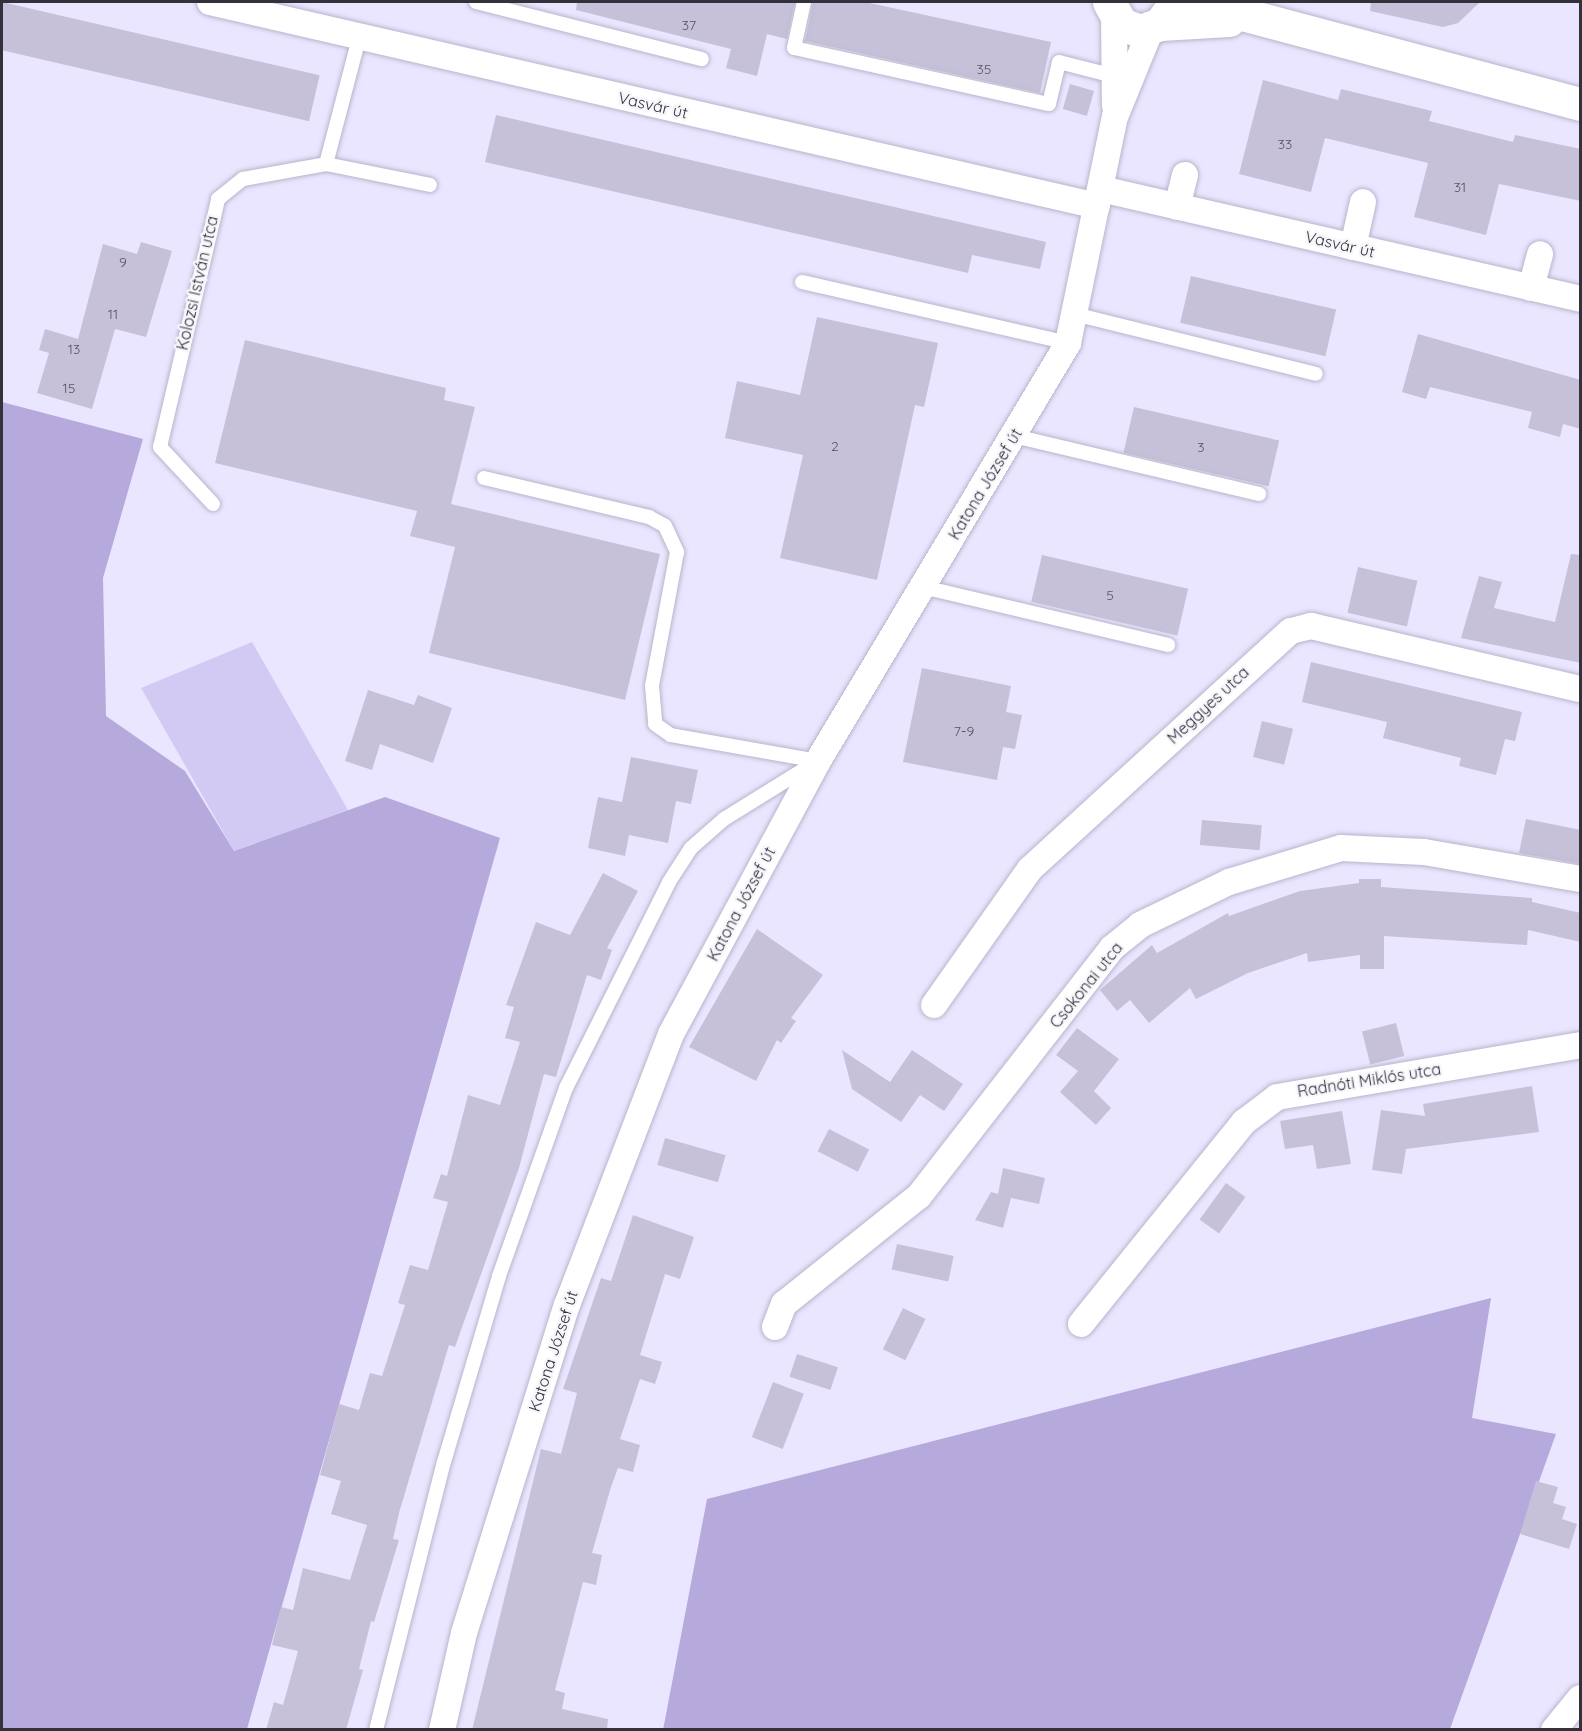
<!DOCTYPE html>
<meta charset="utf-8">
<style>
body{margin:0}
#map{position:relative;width:1582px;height:1731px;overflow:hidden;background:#ebe6ff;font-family:Quicksand,sans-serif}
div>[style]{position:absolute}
.green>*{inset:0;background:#d3caf4}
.forest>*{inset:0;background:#b6aadc}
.building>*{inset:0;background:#c6c1d9;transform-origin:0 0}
.roads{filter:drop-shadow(0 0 2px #b9b4cc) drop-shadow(0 0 2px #b9b4cc)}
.service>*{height:14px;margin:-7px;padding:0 7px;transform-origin:7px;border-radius:7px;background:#fff}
.minor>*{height:26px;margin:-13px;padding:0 13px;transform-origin:13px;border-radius:13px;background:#fff}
.tertiary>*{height:33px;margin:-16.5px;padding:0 16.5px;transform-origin:16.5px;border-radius:16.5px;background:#fff}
span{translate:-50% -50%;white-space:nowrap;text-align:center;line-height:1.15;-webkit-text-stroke:5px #f7f6fb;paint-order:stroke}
.number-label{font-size:14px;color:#585562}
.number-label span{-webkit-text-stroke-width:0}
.street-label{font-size:16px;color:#33313a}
.frame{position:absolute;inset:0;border:3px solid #33313a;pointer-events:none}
</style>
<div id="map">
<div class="green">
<div style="clip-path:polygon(252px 642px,348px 810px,234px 851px,141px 688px)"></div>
</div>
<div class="forest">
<div style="clip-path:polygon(2px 402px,143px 439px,103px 578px,106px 716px,185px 771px,234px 851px,385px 797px,500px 838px,247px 1729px,2px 1729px)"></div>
<div style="clip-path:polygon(1491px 1298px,1472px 1418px,1556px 1434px,1450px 1729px,663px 1730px,707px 1499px)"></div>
</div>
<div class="building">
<div style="left:2px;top:2px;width:326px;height:47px;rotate:13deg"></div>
<div style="clip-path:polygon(577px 2px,795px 2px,787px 39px,767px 34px,757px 76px,726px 68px,731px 49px,576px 10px)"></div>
<div style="clip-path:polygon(813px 2px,865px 2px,1051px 42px,1040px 93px,805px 41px)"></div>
<div style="clip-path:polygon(1371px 2px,1480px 2px,1458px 23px,1443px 27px,1370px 11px)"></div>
<div style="clip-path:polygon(1263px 80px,1338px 100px,1341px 89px,1432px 111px,1429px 121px,1513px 142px,1515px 135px,1581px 149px,1581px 201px,1499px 184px,1486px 235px,1414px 217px,1428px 163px,1325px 138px,1311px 192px,1239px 174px)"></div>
<div style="left:1070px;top:84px;width:25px;height:26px;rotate:16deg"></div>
<div style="clip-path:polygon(496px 115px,1046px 242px,1040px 269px,972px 255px,968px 273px,485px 162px)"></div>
<div style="clip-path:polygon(141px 242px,172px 251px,146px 337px,115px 329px,92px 409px,37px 393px,49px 353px,39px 350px,45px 329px,78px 339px,103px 244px,137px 254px)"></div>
<div style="left:1191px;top:276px;width:149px;height:48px;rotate:13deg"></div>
<div style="clip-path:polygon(817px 317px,938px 343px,924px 407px,915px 405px,877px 580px,780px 558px,803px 455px,725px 438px,737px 381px,800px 395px)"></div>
<div style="clip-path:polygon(1418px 334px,1581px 380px,1581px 429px,1563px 424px,1560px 437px,1528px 428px,1532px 412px,1430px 387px,1426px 399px,1402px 392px)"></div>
<div style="clip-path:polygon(245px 340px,446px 388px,444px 400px,475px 407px,451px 504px,660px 554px,625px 700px,429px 653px,455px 547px,410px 536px,417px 511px,215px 463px)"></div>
<div style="left:1134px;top:407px;width:149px;height:47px;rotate:13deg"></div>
<div style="clip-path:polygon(1571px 554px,1581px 555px,1581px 663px,1461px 638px,1479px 576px,1502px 582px,1494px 608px,1555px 622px)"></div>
<div style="left:1042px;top:555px;width:150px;height:48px;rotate:13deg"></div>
<div style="left:1358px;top:567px;width:61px;height:47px;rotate:13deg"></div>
<div style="clip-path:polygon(1311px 662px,1522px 712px,1515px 741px,1505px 739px,1496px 775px,1459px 766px,1461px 758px,1383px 738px,1387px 722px,1302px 702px)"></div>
<div style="clip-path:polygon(922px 668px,1011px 686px,1006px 712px,1022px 715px,1015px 749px,1003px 747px,997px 780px,903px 762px)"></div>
<div style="clip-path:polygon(368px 690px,414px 705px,418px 695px,452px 708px,433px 763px,380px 744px,372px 770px,345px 761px)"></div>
<div style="left:1262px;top:721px;width:32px;height:37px;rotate:14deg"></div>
<div style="clip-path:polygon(631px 757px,698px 770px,691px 804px,676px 801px,668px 843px,629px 835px,625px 856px,588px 848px,598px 797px,622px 802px)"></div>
<div style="clip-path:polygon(1526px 819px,1581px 830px,1581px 864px,1519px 853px)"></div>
<div style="left:1202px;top:820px;width:60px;height:25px;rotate:5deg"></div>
<div style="clip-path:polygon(603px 873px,638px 891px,607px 948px,612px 950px,601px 980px,587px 975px,556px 1077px,544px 1074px,519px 1168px,455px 1347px,449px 1345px,399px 1513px,393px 1539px,399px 1540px,374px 1622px,371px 1621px,359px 1669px,363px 1670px,346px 1730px,266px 1730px,274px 1702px,283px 1705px,298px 1651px,272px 1645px,281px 1607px,293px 1610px,303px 1568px,350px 1580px,367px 1525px,331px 1514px,341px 1481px,320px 1475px,339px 1404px,359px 1410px,370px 1373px,382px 1376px,405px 1305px,398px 1303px,410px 1265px,428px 1270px,448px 1202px,433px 1198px,441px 1174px,447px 1176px,468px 1095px,500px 1105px,520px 1042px,505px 1038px,514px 1007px,506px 1005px,536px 922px,570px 935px)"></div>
<div style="clip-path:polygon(1359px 879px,1381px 879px,1381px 887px,1532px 898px,1532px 902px,1581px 913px,1581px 942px,1528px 930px,1527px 945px,1384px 936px,1384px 969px,1360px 969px,1360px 955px,1308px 962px,1307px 953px,1248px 973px,1196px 999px,1190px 988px,1149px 1023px,1130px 1000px,1117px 1011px,1100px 990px,1152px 945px,1157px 953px,1228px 913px,1229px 916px,1300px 891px,1359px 883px)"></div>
<div style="clip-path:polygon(757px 929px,823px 975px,791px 1018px,796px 1021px,781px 1043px,777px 1040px,756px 1081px,689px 1047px)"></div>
<div style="left:1396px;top:1023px;width:34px;height:35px;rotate:76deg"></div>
<div style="clip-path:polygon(1077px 1028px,1119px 1059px,1094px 1091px,1111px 1108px,1096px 1125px,1060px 1092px,1078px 1071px,1056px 1055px)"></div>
<div style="clip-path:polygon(842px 1050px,890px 1082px,912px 1050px,963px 1084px,944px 1111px,920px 1095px,901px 1122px,852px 1089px)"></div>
<div style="clip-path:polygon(1532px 1086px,1539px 1132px,1406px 1149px,1402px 1174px,1372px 1170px,1381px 1110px,1425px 1116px,1423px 1104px)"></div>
<div style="clip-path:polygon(1342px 1111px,1351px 1164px,1317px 1169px,1313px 1145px,1285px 1149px,1280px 1121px)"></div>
<div style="left:829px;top:1129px;width:45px;height:25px;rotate:27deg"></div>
<div style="left:665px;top:1138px;width:63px;height:28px;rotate:16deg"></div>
<div style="clip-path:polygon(1003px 1168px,1045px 1178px,1039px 1204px,1011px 1198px,1003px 1228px,975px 1220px,991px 1192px,998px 1194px)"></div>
<div style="left:1226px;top:1183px;width:24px;height:45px;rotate:36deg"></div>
<div style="clip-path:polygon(633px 1215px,694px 1237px,680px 1279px,665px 1274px,640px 1355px,662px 1362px,655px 1384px,640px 1379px,620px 1439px,640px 1445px,633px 1472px,618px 1468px,611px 1487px,592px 1553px,602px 1555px,596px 1585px,583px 1582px,555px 1690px,565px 1693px,562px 1709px,608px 1719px,607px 1730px,472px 1730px,541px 1449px,561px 1454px,577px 1393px,563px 1389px,601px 1278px,611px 1281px)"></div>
<div style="left:897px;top:1244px;width:58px;height:26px;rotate:12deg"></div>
<div style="left:903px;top:1308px;width:25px;height:46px;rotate:26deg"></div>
<div style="left:797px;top:1354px;width:43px;height:24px;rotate:18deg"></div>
<div style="left:773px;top:1382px;width:33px;height:59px;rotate:21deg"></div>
<div style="clip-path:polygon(1536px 1481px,1558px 1487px,1553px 1503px,1566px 1507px,1562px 1519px,1577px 1524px,1569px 1549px,1520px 1534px)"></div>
</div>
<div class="roads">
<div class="service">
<div style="left:476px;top:2px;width:233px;rotate:14.2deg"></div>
<div style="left:804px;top:2px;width:47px;rotate:102.3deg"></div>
<div style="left:794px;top:48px;width:261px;rotate:12.4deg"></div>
<div style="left:1049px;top:104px;width:43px;rotate:-76.6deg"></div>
<div style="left:1059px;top:62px;width:44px;rotate:14.3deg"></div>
<div style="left:326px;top:164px;width:130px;rotate:-75.3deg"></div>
<div style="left:802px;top:282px;width:273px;rotate:12.9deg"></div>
<div style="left:1074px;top:314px;width:249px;rotate:13.9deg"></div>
<div style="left:1014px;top:436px;width:252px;rotate:13.3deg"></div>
<div style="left:484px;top:478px;width:170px;rotate:13.3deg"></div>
<div style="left:649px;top:517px;width:18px;rotate:29deg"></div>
<div style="left:665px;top:526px;width:29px;rotate:65deg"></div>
<div style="left:677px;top:552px;width:136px;rotate:100.6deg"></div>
<div style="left:652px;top:686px;width:38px;rotate:85deg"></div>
<div style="left:655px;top:724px;width:19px;rotate:35deg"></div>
<div style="left:671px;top:735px;width:149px;rotate:10deg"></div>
<div style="left:213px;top:504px;width:78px;rotate:-132.9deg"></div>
<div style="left:160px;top:447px;width:255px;rotate:-76.8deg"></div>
<div style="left:218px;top:199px;width:32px;rotate:-39deg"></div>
<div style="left:243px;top:179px;width:84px;rotate:-10.2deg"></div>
<div style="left:326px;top:164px;width:106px;rotate:11.4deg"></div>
<div style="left:923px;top:587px;width:252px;rotate:13.3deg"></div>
<div style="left:376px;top:1730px;width:276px;rotate:-75.8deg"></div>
<div style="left:444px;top:1462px;width:194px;rotate:-73.5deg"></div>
<div style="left:499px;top:1276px;width:200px;rotate:-70.4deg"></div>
<div style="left:566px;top:1088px;width:230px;rotate:-63.4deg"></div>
<div style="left:669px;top:882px;width:40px;rotate:-57.1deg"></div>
<div style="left:691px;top:848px;width:44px;rotate:-41.3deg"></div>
<div style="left:724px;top:819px;width:102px;rotate:-31.8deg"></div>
</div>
<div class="minor">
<div style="left:210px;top:2px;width:910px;rotate:12.95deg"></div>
<div style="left:1114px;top:16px;width:89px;rotate:89.4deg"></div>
<div style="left:1101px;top:189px;width:491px;rotate:12.9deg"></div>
<div style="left:1177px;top:207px;width:33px;rotate:-76deg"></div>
<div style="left:1353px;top:247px;width:46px;rotate:-77.5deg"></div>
<div style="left:1531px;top:288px;width:35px;rotate:-75deg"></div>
<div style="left:934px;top:1005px;width:166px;rotate:-54.8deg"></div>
<div style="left:1030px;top:869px;width:353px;rotate:-42.4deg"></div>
<div style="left:1291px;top:631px;width:21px;rotate:-14deg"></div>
<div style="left:1311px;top:626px;width:276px;rotate:13.2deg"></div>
<div style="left:1081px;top:1324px;width:260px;rotate:-51.1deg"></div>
<div style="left:1244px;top:1122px;width:41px;rotate:-37.1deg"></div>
<div style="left:1277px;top:1097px;width:307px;rotate:-9.7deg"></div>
<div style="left:775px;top:1327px;width:25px;rotate:-69deg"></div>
<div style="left:784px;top:1304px;width:173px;rotate:-38.7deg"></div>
<div style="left:919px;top:1196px;width:314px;rotate:-52.1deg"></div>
<div style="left:1112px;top:948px;width:36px;rotate:-39deg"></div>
<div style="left:1140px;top:925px;width:99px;rotate:-25.8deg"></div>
<div style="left:1229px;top:882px;width:117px;rotate:-16.9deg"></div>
<div style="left:1341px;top:848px;width:83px;rotate:2.8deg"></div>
<div style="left:1424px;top:852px;width:158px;rotate:9.8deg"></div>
<div style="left:442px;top:1730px;width:99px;rotate:-77.2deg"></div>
<div style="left:464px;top:1633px;width:344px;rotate:-72.6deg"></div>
<div style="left:567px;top:1305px;width:290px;rotate:-69deg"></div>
<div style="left:671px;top:1034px;width:310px;rotate:-61.7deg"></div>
<div style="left:818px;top:761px;width:487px;rotate:-59.1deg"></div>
<div style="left:1068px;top:343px;width:231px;rotate:-78.3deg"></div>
<div style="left:1115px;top:117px;width:95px;rotate:-67.8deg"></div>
<div style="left:1554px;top:1730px;width:41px;rotate:-50.9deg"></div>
</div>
<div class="tertiary">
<div style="left:1109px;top:2px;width:25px;rotate:61deg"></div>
<div style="left:1121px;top:24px;width:20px;rotate:20deg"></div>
<div style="left:1140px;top:31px;width:21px;rotate:-19deg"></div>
<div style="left:1160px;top:24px;width:19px;rotate:-55deg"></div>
<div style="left:1197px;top:2px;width:396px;rotate:14.9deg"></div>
<div style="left:1160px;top:24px;width:69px;rotate:-3.3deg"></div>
</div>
</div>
<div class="number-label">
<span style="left:689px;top:25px">37</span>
<span style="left:984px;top:69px">35</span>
<span style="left:1285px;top:144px">33</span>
<span style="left:1460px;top:187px">31</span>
<span style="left:123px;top:262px">9</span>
<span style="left:113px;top:314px">11</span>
<span style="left:74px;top:349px">13</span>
<span style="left:69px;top:388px">15</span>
<span style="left:835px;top:446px">2</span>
<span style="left:1201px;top:447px">3</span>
<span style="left:1110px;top:595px">5</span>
<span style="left:964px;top:731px">7-9</span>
</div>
<div class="street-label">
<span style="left:653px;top:105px;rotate:13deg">Vasvár út</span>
<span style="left:1340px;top:244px;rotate:13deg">Vasvár út</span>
<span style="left:197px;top:283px;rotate:-77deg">Kolozsi István utca</span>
<span style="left:985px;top:484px;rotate:-59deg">Katona József út</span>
<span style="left:1208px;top:705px;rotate:-43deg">Meggyes utca</span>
<span style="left:741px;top:904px;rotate:-62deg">Katona József út</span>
<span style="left:1086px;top:985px;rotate:-51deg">Csokonai utca</span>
<span style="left:1369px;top:1080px;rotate:-9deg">Radnóti Miklós utca</span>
<span style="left:553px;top:1351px;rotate:-72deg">Katona József út</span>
</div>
<div class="frame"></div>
</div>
